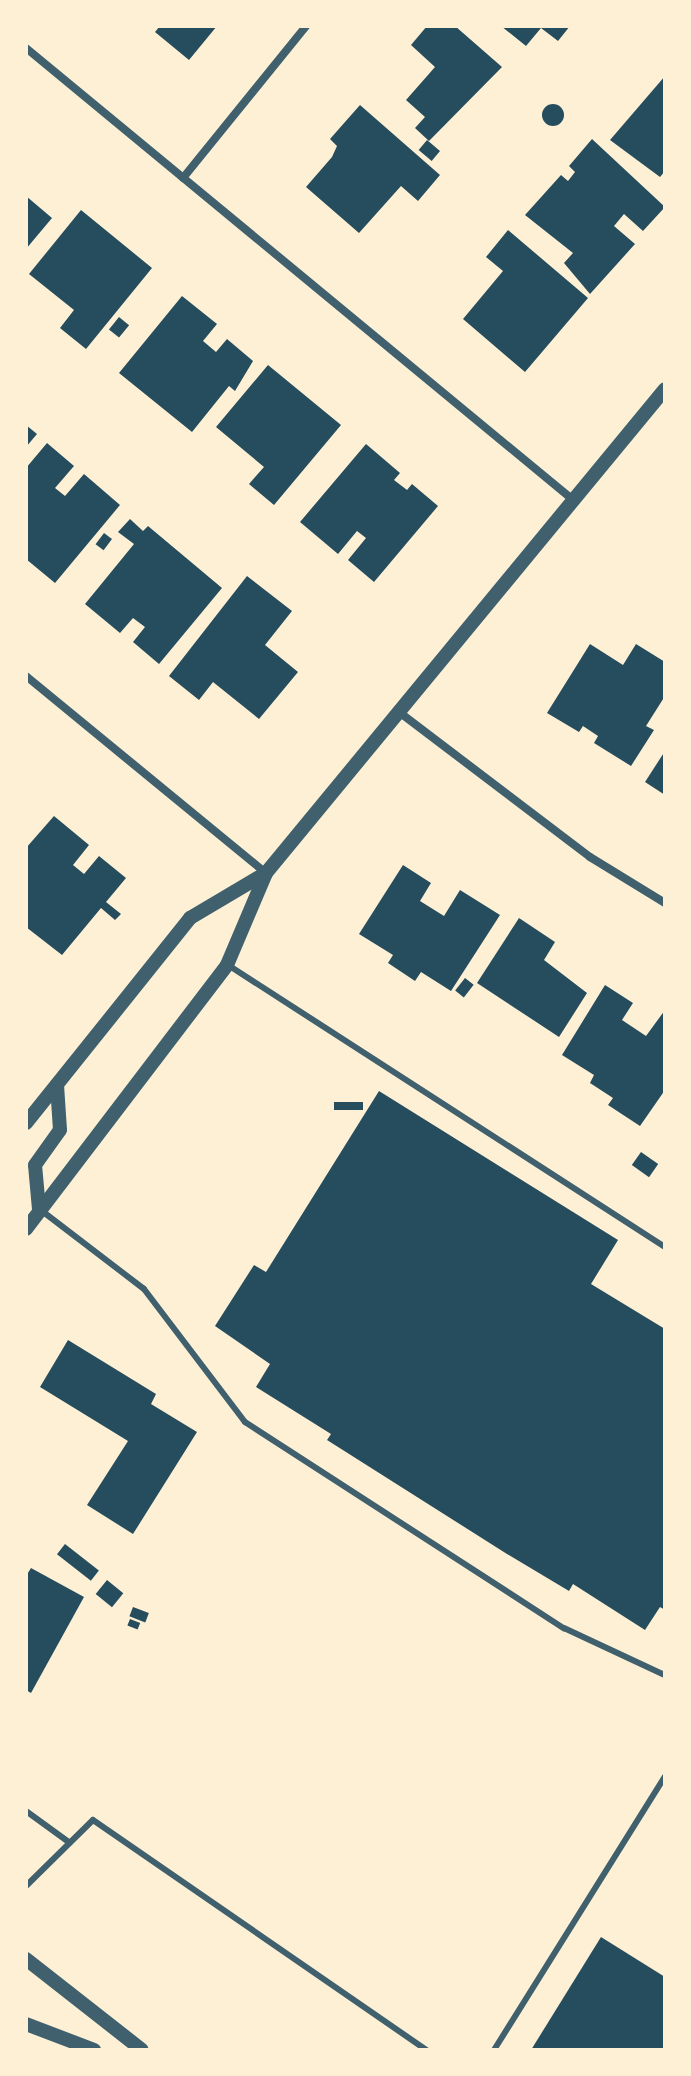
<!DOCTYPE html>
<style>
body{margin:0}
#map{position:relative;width:691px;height:2076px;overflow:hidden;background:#fdf0d5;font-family:Inter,sans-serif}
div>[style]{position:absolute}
.building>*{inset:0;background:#264d5e;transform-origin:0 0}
.round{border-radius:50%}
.service>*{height:6px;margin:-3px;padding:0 3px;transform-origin:3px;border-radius:3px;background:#3f606c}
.minor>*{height:8px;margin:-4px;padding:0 4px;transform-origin:4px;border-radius:4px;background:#3f606c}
.tertiary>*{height:14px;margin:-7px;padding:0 7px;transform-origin:7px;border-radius:7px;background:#3f606c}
span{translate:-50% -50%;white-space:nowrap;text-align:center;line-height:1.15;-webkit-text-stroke:7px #fdf0d5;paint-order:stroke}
.frame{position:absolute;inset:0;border:28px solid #fdf0d5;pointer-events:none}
</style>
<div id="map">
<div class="building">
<div style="clip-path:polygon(160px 26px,217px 26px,189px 60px,155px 32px)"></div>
<div style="clip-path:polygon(427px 26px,455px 26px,502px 67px,429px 141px,415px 128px,425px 117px,406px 100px,435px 67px,411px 45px)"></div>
<div style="clip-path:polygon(501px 26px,570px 26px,558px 41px,541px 28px,526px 46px)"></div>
<div style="clip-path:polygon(665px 76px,665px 171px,660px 177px,610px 140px)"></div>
<div class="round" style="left:542px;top:104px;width:22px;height:22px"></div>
<div style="clip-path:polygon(360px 105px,440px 175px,418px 201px,401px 186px,359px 233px,306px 187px,332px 157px,337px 146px,330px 139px)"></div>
<div style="clip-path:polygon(592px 139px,665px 207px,643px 231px,624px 214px,614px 226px,635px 244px,590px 294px,564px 263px,573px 253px,525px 215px,561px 175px,568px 181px,575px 172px,569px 166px)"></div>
<div style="left:427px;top:140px;width:17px;height:13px;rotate:40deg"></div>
<div style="clip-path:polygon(26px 196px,52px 218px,26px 249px)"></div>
<div style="clip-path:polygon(81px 210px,152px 268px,86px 349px,60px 328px,74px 310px,29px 274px)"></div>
<div style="clip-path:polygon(508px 230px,588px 298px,525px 372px,463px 319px,503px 271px,486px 257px)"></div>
<div style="clip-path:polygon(182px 296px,217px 324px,203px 341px,216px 352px,227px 339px,253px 361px,235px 391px,229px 386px,192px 432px,119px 373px)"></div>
<div style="left:119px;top:317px;width:13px;height:16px;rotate:39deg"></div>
<div style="clip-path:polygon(268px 365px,341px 425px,274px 505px,249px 484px,264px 467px,216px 427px)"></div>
<div style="clip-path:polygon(26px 425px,37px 434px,26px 447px)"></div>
<div style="clip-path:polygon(47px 443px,74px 466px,55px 488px,65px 496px,84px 474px,120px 505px,55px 583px,26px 559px,26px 468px)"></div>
<div style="clip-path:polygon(366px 444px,400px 473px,394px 480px,407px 490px,412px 484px,438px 506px,374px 582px,348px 560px,366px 538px,357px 531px,338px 554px,300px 522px)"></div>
<div style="clip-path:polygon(130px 519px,143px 531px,148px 526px,222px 588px,159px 664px,133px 642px,145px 627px,133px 618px,120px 633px,85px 604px,134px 544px,118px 532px)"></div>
<div style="left:104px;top:533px;width:10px;height:14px;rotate:37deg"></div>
<div style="clip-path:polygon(247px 576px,292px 611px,265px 645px,298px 672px,259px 719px,213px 682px,199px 700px,169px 676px)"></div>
<div style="clip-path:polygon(590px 644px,623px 665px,636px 644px,665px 662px,665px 696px,646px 726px,654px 730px,631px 766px,594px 743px,598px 736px,583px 726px,579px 732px,547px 713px)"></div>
<div style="clip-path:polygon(665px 751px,665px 795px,645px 782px)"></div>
<div style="clip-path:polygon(54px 816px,89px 845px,73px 865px,84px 874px,99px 856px,126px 878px,106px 902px,121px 914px,115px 920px,101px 908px,62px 955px,26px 927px,26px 848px)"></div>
<div style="clip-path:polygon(403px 865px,431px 883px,420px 901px,444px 916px,460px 890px,500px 915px,451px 991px,421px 972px,415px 981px,388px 963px,393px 955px,359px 934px)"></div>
<div style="clip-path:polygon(519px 918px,555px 942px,544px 960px,587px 993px,559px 1037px,477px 983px)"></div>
<div style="left:465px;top:978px;width:11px;height:16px;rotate:38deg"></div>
<div style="clip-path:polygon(605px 985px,633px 1003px,622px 1020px,646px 1036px,665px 1010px,665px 1090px,640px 1126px,608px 1105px,613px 1098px,590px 1083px,594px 1075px,562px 1055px)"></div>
<div style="clip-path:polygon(379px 1091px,618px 1240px,591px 1284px,665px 1329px,665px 1610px,660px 1607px,645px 1630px,573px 1584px,569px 1591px,507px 1554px,327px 1440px,331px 1434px,256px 1387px,270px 1364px,215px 1326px,254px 1265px,266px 1272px)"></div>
<div style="left:334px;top:1102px;width:29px;height:8px"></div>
<div style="left:641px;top:1152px;width:21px;height:16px;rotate:35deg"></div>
<div style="clip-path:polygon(68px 1340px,156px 1394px,151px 1404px,197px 1432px,133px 1534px,87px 1505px,128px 1441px,40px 1387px)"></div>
<div style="left:65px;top:1544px;width:43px;height:13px;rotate:38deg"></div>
<div style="clip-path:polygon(31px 1568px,84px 1597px,31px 1693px,26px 1690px,26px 1576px)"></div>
<div style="left:107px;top:1580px;width:21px;height:18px;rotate:39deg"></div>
<div style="left:133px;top:1607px;width:17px;height:10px;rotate:21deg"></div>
<div style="left:130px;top:1619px;width:11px;height:7px;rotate:22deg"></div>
<div style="clip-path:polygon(601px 1937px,665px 1977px,665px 2050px,531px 2050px)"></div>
</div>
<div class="service">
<div style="left:228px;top:965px;width:520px;rotate:32.83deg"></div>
<div style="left:42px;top:1211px;width:128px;rotate:37.4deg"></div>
<div style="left:144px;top:1289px;width:167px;rotate:52.8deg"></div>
<div style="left:245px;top:1422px;width:380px;rotate:32.9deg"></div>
<div style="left:564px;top:1628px;width:111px;rotate:25deg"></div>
<div style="left:26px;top:1811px;width:54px;rotate:36deg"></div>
<div style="left:26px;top:1886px;width:94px;rotate:-44.6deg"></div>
<div style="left:93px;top:1820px;width:405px;rotate:34.6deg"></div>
<div style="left:494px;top:2050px;width:323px;rotate:-58deg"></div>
</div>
<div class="minor">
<div style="left:26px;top:48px;width:708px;rotate:39.56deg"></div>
<div style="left:183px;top:178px;width:196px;rotate:-51deg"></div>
<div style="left:26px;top:676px;width:310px;rotate:39.4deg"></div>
<div style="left:399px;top:712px;width:240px;rotate:37.2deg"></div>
<div style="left:590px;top:857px;width:88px;rotate:31.5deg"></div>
</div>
<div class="tertiary">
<div style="left:26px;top:1123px;width:263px;rotate:-51.3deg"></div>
<div style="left:190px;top:918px;width:88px;rotate:-30.6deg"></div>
<div style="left:39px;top:1209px;width:44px;rotate:-95.2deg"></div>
<div style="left:35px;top:1165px;width:43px;rotate:-54.5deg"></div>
<div style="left:60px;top:1130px;width:45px;rotate:-93.8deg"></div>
<div style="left:26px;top:1229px;width:332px;rotate:-52.7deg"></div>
<div style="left:227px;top:965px;width:100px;rotate:-67deg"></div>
<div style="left:266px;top:873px;width:627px;rotate:-50.5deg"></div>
<div style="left:26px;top:1959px;width:147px;rotate:38.1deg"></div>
<div style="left:26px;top:2024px;width:73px;rotate:20.9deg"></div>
</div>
<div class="frame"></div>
</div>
